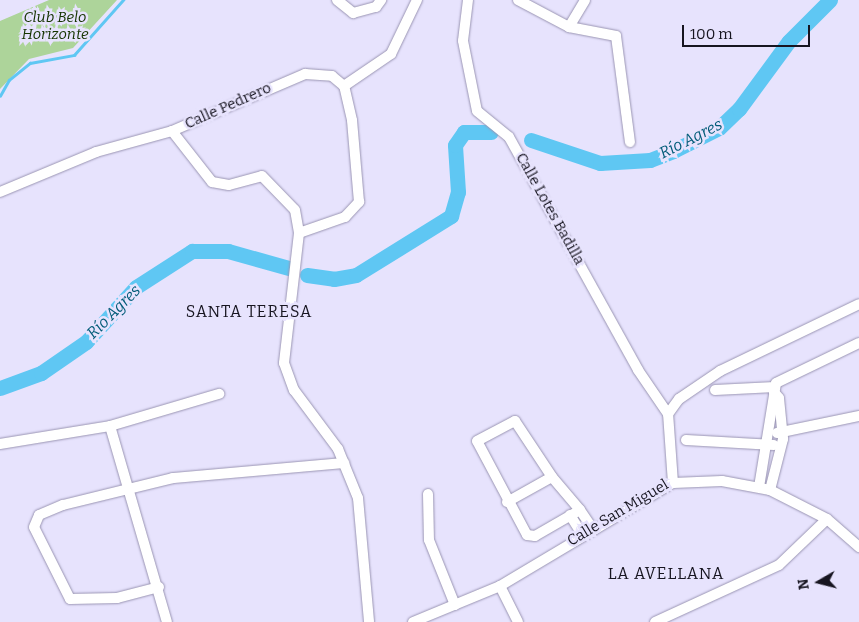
<!DOCTYPE html>
<meta charset="utf-8">
<style>
body{margin:0}
#map{position:relative;width:859px;height:622px;overflow:hidden;background:#e7e3fd;font-family:Bitter,serif}
div>[style]{position:absolute}
.green>*{inset:0;background:#add49a}
.stream>*{height:2.5px;margin:-1.25px;padding:0 1.25px;transform-origin:1.25px;border-radius:1.25px;background:#5fc7f3}
.river>*{height:15px;margin:-7.5px;padding:0 7.5px;transform-origin:7.5px;border-radius:7.5px;background:#5fc7f3}
.roads{filter:drop-shadow(0 0 1px #9a95b3) drop-shadow(0 0 1px #9a95b3)}
.minor>*{height:10px;margin:-5px;padding:0 5px;transform-origin:5px;border-radius:5px;background:#fff}
span{translate:-50% -50%;white-space:nowrap;text-align:center;line-height:1.15;-webkit-text-stroke:5px #e7e3fd;paint-order:stroke}
.park-label{font-size:15px;color:#153400;font-style:italic}
.street-label{font-size:15px;color:#171520}
.water-label{font-size:16px;color:#005b78;font-style:italic}
.neighbourhood-label{font-size:16px;color:#171520;letter-spacing:1px}
.north{position:absolute;left:794px;top:557px;width:50px;height:50px;-webkit-text-stroke:4px #e7e3fd;paint-order:stroke;rotate:262deg;font-size:14px;font-weight:700;line-height:20px;text-align:center;color:#171520}
.north::after{content:'';display:block;margin:auto;width:18px;height:22px;background:#171520;clip-path:polygon(50% 0,100% 100%,50% 72%,0 100%)}
.scale{position:absolute;left:682px;top:25px;width:128px;height:22px;box-sizing:border-box;border:2px solid #171520;border-top:0;padding-left:6px;font-size:15px;line-height:18px;white-space:nowrap;color:#171520;-webkit-text-stroke:4px #e7e3fd;paint-order:stroke}
</style>
<div id="map">
<div class="green">
<div style="clip-path:polygon(49px 0,117px 0,73px 48px,29px 59px,0 89px,0 21px)"></div>
</div>
<div class="stream">
<div style="left:0;top:96px;width:18px;rotate:-61deg"></div>
<div style="left:9px;top:80px;width:27px;rotate:-39deg"></div>
<div style="left:30px;top:63px;width:45px;rotate:-10.3deg"></div>
<div style="left:74px;top:55px;width:74px;rotate:-48.3deg"></div>
</div>
<div class="river">
<div style="left:531px;top:140px;width:73px;rotate:18.4deg"></div>
<div style="left:600px;top:163px;width:50px;rotate:-3.4deg"></div>
<div style="left:650px;top:160px;width:25px;rotate:-21deg"></div>
<div style="left:673px;top:151px;width:51px;rotate:-26.6deg"></div>
<div style="left:719px;top:128px;width:28px;rotate:-44deg"></div>
<div style="left:739px;top:109px;width:84px;rotate:-53.7deg"></div>
<div style="left:789px;top:41px;width:58px;rotate:-45deg"></div>
<div style="left:307px;top:275px;width:27px;rotate:8deg"></div>
<div style="left:334px;top:279px;width:22px;rotate:-10deg"></div>
<div style="left:356px;top:275px;width:112px;rotate:-31.8deg"></div>
<div style="left:451px;top:216px;width:25px;rotate:-74deg"></div>
<div style="left:458px;top:192px;width:47px;rotate:-93.7deg"></div>
<div style="left:455px;top:145px;width:16px;rotate:-55deg"></div>
<div style="left:464px;top:132px;width:27px"></div>
<div style="left:0;top:388px;width:44px;rotate:-20.1deg"></div>
<div style="left:41px;top:373px;width:55px;rotate:-34.6deg"></div>
<div style="left:86px;top:342px;width:74px;rotate:-47.7deg"></div>
<div style="left:136px;top:287px;width:67px;rotate:-32.7deg"></div>
<div style="left:192px;top:251px;width:36px"></div>
<div style="left:228px;top:251px;width:63px;rotate:15.6deg"></div>
</div>
<div class="roads">
<div class="minor">
<div style="left:337px;top:0;width:21px;rotate:39deg"></div>
<div style="left:353px;top:13px;width:24px;rotate:-15deg"></div>
<div style="left:376px;top:7px;width:9px;rotate:-54deg"></div>
<div style="left:468px;top:0;width:41px;rotate:97deg"></div>
<div style="left:463px;top:41px;width:71px;rotate:78.7deg"></div>
<div style="left:477px;top:111px;width:41px;rotate:39.1deg"></div>
<div style="left:509px;top:137px;width:266px;rotate:61deg"></div>
<div style="left:638px;top:370px;width:53px;rotate:55.7deg"></div>
<div style="left:518px;top:0;width:58px;rotate:27.9deg"></div>
<div style="left:569px;top:27px;width:31px;rotate:-59deg"></div>
<div style="left:569px;top:27px;width:48px;rotate:10.8deg"></div>
<div style="left:616px;top:36px;width:107px;rotate:82.5deg"></div>
<div style="left:344px;top:86px;width:57px;rotate:-34.2deg"></div>
<div style="left:391px;top:54px;width:60px;rotate:-64.3deg"></div>
<div style="left:172px;top:131px;width:65px;rotate:51.9deg"></div>
<div style="left:212px;top:182px;width:17px;rotate:10deg"></div>
<div style="left:229px;top:185px;width:34px;rotate:-15deg"></div>
<div style="left:262px;top:176px;width:47px;rotate:45.9deg"></div>
<div style="left:295px;top:210px;width:23px;rotate:80deg"></div>
<div style="left:299px;top:233px;width:131px;rotate:96.6deg"></div>
<div style="left:284px;top:363px;width:29px;rotate:70deg"></div>
<div style="left:294px;top:390px;width:74px;rotate:53.3deg"></div>
<div style="left:338px;top:449px;width:53px;rotate:67.8deg"></div>
<div style="left:358px;top:498px;width:124px;rotate:84.9deg"></div>
<div style="left:0;top:192px;width:104px;rotate:-22.6deg"></div>
<div style="left:96px;top:152px;width:79px;rotate:-15.4deg"></div>
<div style="left:172px;top:131px;width:145px;rotate:-23.2deg"></div>
<div style="left:305px;top:74px;width:27px;rotate:4deg"></div>
<div style="left:332px;top:76px;width:16px;rotate:40deg"></div>
<div style="left:299px;top:233px;width:49px;rotate:-19.2deg"></div>
<div style="left:345px;top:217px;width:21px;rotate:-47deg"></div>
<div style="left:359px;top:202px;width:82px;rotate:-94.9deg"></div>
<div style="left:352px;top:120px;width:35px;rotate:-103deg"></div>
<div style="left:715px;top:390px;width:60px;rotate:-2.9deg"></div>
<div style="left:110px;top:426px;width:204px;rotate:73.8deg"></div>
<div style="left:777px;top:433px;width:84px;rotate:-11.7deg"></div>
<div style="left:686px;top:440px;width:88px;rotate:3.3deg"></div>
<div style="left:0;top:444px;width:111px;rotate:-9.3deg"></div>
<div style="left:110px;top:426px;width:114px;rotate:-16.4deg"></div>
<div style="left:673px;top:483px;width:69px;rotate:-94.1deg"></div>
<div style="left:668px;top:414px;width:19px;rotate:-54deg"></div>
<div style="left:679px;top:399px;width:50px;rotate:-34.3deg"></div>
<div style="left:720px;top:371px;width:154px;rotate:-25.7deg"></div>
<div style="left:759px;top:487px;width:105px;rotate:-80.7deg"></div>
<div style="left:776px;top:383px;width:92px;rotate:-25.7deg"></div>
<div style="left:770px;top:490px;width:53px;rotate:-75.7deg"></div>
<div style="left:783px;top:439px;width:41px;rotate:-95.6deg"></div>
<div style="left:779px;top:398px;width:8px;rotate:-130deg"></div>
<div style="left:428px;top:494px;width:46px;rotate:88.8deg"></div>
<div style="left:429px;top:540px;width:70px;rotate:68.2deg"></div>
<div style="left:507px;top:502px;width:51px;rotate:-29.1deg"></div>
<div style="left:580px;top:510px;width:52px;rotate:150deg"></div>
<div style="left:535px;top:536px;width:8px;rotate:-173deg"></div>
<div style="left:527px;top:535px;width:106px;rotate:-118deg"></div>
<div style="left:477px;top:441px;width:43px;rotate:-27.8deg"></div>
<div style="left:515px;top:421px;width:67px;rotate:56.5deg"></div>
<div style="left:552px;top:477px;width:43px;rotate:49.7deg"></div>
<div style="left:580px;top:510px;width:22px;rotate:56deg"></div>
<div style="left:570px;top:515px;width:22px;rotate:58deg"></div>
<div style="left:500px;top:586px;width:40px;rotate:63.4deg"></div>
<div style="left:159px;top:587px;width:43px;rotate:165.3deg"></div>
<div style="left:117px;top:598px;width:47px;rotate:178.8deg"></div>
<div style="left:70px;top:599px;width:80px;rotate:-116.6deg"></div>
<div style="left:34px;top:527px;width:13px;rotate:-67deg"></div>
<div style="left:39px;top:515px;width:26px;rotate:-23deg"></div>
<div style="left:63px;top:505px;width:113px;rotate:-13.8deg"></div>
<div style="left:173px;top:478px;width:172px;rotate:-5deg"></div>
<div style="left:413px;top:622px;width:94px;rotate:-22.5deg"></div>
<div style="left:500px;top:586px;width:201px;rotate:-30.8deg"></div>
<div style="left:673px;top:483px;width:49px;rotate:-2.3deg"></div>
<div style="left:722px;top:481px;width:49px;rotate:10.6deg"></div>
<div style="left:770px;top:490px;width:64px;rotate:27deg"></div>
<div style="left:827px;top:519px;width:43px;rotate:41.2deg"></div>
<div style="left:655px;top:622px;width:136px;rotate:-24.7deg"></div>
<div style="left:779px;top:565px;width:66px;rotate:-43.8deg"></div>
</div>
</div>
<div class="park-label">
<span style="left:55px;top:26px">Club Belo<br>Horizonte</span>
</div>
<div class="street-label">
<span style="left:228px;top:106px;rotate:-24deg">Calle Pedrero</span>
<span style="left:550px;top:209px;rotate:61deg">Calle Lotes Badilla</span>
<span style="left:618px;top:513px;rotate:-31deg">Calle San Miguel</span>
</div>
<div class="water-label">
<span style="left:691px;top:139px;rotate:-27deg">Río Agres</span>
<span style="left:114px;top:312px;rotate:-45deg">Río Agres</span>
</div>
<div class="neighbourhood-label">
<span style="left:249px;top:312px">SANTA TERESA</span>
<span style="left:666px;top:574px">LA AVELLANA</span>
</div>
<div class="north">N</div>
<div class="scale">100 m</div>
</div>
